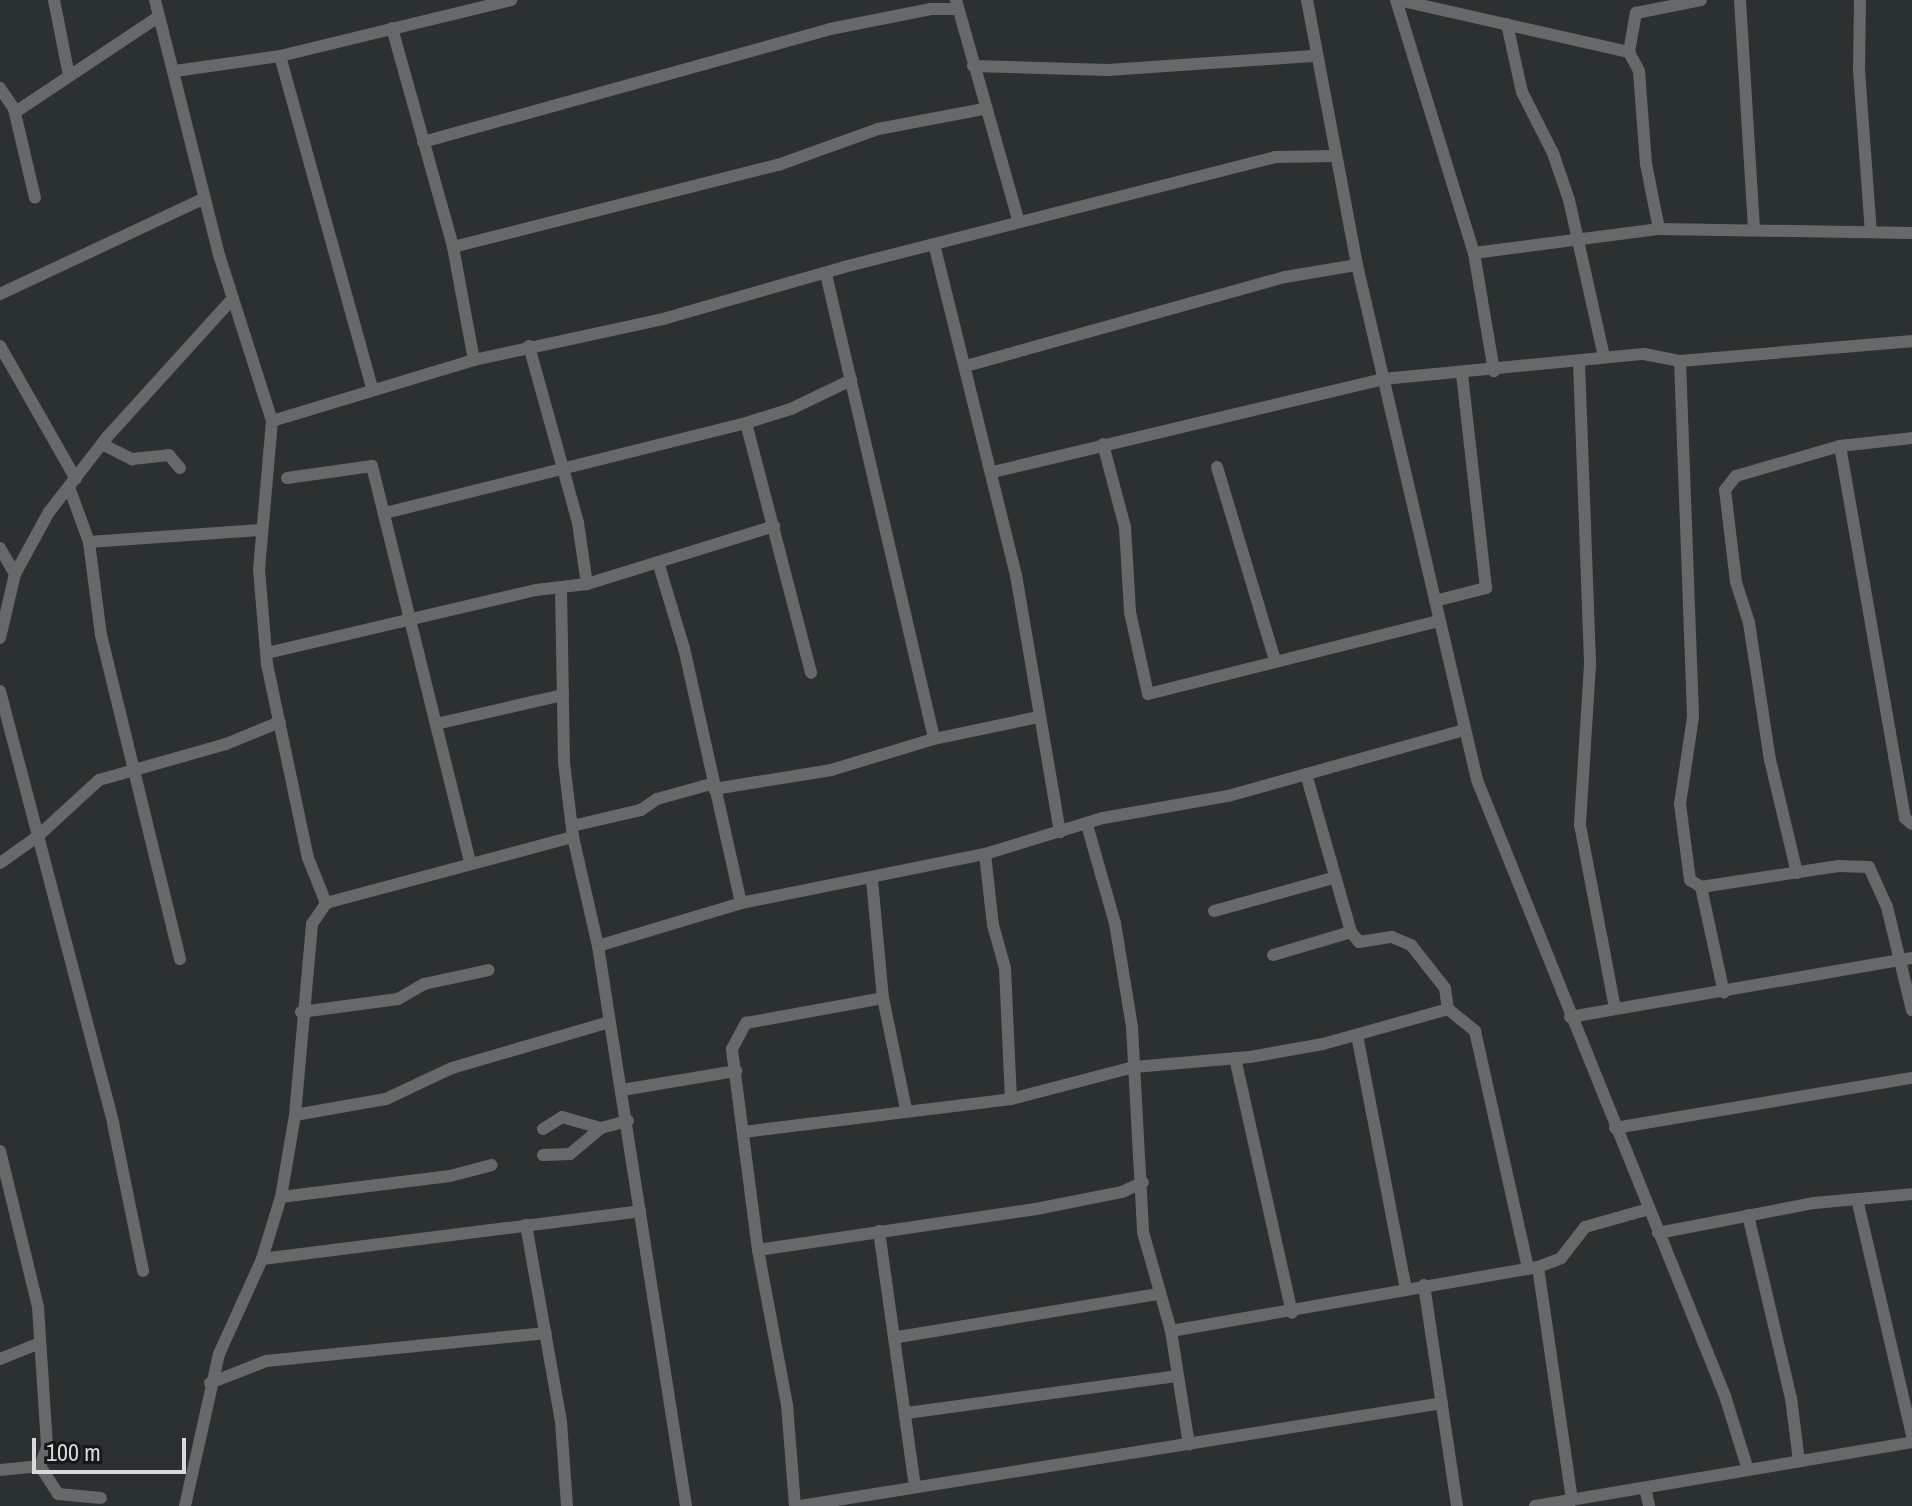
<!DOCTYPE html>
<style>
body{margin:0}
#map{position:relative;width:1912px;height:1506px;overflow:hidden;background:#2a3130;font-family:"Archivo Narrow",sans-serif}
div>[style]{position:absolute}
.street>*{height:12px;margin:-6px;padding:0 6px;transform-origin:6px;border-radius:6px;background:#666969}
span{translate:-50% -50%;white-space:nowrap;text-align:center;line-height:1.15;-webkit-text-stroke:8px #151818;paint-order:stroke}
.scale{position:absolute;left:32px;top:1438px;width:154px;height:36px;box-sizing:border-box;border:4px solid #d6dada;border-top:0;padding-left:10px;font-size:24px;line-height:28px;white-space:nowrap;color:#d6dada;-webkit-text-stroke:6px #151818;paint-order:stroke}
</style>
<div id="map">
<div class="street">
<div style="left:54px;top:0;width:77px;rotate:78.8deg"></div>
<div style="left:155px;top:0;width:266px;rotate:75.9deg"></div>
<div style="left:220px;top:258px;width:171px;rotate:72.3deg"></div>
<div style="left:272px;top:421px;width:149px;rotate:95deg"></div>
<div style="left:259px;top:569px;width:95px;rotate:85.2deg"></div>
<div style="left:267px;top:664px;width:198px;rotate:78.1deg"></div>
<div style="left:308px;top:858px;width:48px;rotate:68.2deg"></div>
<div style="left:956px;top:0;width:231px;rotate:74.2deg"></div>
<div style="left:1307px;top:0;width:270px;rotate:79.3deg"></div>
<div style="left:1357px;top:265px;width:529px;rotate:76.88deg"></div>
<div style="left:1477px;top:780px;width:664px;rotate:68.07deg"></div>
<div style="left:1725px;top:1396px;width:77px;rotate:72.7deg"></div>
<div style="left:1396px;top:0;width:265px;rotate:72.9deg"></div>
<div style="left:1474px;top:253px;width:120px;rotate:80.4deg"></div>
<div style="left:1398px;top:0;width:237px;rotate:12.7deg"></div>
<div style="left:1740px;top:0;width:230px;rotate:86.5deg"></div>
<div style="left:1860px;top:0;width:70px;rotate:90.8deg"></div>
<div style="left:1859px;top:70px;width:162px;rotate:85.8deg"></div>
<div style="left:1507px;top:24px;width:70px;rotate:77.6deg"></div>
<div style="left:1522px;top:92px;width:68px;rotate:63.1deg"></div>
<div style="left:1553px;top:153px;width:50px;rotate:71.2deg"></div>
<div style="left:1569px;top:200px;width:161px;rotate:77.4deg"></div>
<div style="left:392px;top:28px;width:227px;rotate:74.4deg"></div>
<div style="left:453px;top:247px;width:115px;rotate:79.5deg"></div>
<div style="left:280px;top:56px;width:344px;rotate:74.5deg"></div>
<div style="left:973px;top:66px;width:135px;rotate:1.7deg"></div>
<div style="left:1108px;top:70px;width:208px;rotate:-3.9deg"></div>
<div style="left:175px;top:71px;width:106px;rotate:-8.1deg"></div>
<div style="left:280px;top:56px;width:238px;rotate:-13.6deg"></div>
<div style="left:0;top:88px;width:25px;rotate:56deg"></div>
<div style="left:14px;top:109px;width:6px"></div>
<div style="left:20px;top:109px;width:166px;rotate:-33.7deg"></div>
<div style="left:14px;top:109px;width:91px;rotate:76.7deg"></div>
<div style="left:423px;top:142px;width:422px;rotate:-15.5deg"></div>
<div style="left:830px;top:29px;width:103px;rotate:-11.2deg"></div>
<div style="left:931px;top:9px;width:27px"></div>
<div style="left:1659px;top:229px;width:66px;rotate:-101.3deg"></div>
<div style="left:1646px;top:164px;width:93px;rotate:-94.3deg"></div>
<div style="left:1639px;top:71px;width:21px;rotate:-118deg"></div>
<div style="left:1629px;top:52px;width:40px;rotate:-80deg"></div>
<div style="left:1636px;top:13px;width:66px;rotate:-11.3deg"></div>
<div style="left:934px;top:244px;width:341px;rotate:76.1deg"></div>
<div style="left:1016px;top:575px;width:261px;rotate:80.3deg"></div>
<div style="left:453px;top:247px;width:335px;rotate:-14.2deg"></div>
<div style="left:778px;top:165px;width:106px;rotate:-19.8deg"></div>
<div style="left:878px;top:129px;width:108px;rotate:-10.7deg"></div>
<div style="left:1474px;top:253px;width:187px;rotate:-7.4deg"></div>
<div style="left:1659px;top:229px;width:253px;rotate:0.9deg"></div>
<div style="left:826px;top:274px;width:477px;rotate:76.9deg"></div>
<div style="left:0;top:294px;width:226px;rotate:-25.1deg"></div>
<div style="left:0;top:346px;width:153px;rotate:60.3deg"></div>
<div style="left:529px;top:346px;width:184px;rotate:74.5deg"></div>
<div style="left:578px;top:523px;width:62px;rotate:81.6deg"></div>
<div style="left:1680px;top:361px;width:356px;rotate:87.9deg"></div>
<div style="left:1693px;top:717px;width:88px;rotate:98.5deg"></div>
<div style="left:1680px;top:804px;width:77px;rotate:82.5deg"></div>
<div style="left:1690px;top:880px;width:13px;rotate:32deg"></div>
<div style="left:1701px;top:887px;width:139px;rotate:-8.7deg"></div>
<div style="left:1838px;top:866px;width:31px;rotate:2deg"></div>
<div style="left:1869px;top:867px;width:44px;rotate:65.8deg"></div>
<div style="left:1887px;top:907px;width:106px;rotate:76.4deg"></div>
<div style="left:1579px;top:362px;width:303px;rotate:87.9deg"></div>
<div style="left:1590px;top:665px;width:160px;rotate:93.6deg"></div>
<div style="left:1580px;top:825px;width:187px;rotate:79.2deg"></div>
<div style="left:966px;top:366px;width:331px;rotate:-15.6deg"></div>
<div style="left:1285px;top:277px;width:73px;rotate:-9.5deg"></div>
<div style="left:272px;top:421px;width:211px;rotate:-16.8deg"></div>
<div style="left:474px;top:360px;width:193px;rotate:-12.2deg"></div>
<div style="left:663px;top:319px;width:188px;rotate:-16deg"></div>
<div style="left:844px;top:267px;width:445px;rotate:-14.3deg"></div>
<div style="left:1275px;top:157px;width:61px;rotate:-0.9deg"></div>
<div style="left:746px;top:423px;width:258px;rotate:75.4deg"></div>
<div style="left:102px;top:444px;width:34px;rotate:27deg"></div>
<div style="left:132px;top:459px;width:37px;rotate:-6deg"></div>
<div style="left:169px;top:455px;width:17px;rotate:50deg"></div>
<div style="left:1103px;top:444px;width:86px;rotate:75.2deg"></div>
<div style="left:1125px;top:527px;width:85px;rotate:86.6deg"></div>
<div style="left:1130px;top:612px;width:84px;rotate:77.6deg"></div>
<div style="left:1148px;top:694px;width:300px;rotate:-14.1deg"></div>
<div style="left:1840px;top:446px;width:378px;rotate:80.1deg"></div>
<div style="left:1905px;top:818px;width:9px;rotate:41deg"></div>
<div style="left:1217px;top:467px;width:202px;rotate:73.3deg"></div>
<div style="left:993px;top:472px;width:401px;rotate:-13.4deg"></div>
<div style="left:1383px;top:379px;width:262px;rotate:-5.5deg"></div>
<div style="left:1644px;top:354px;width:37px;rotate:11deg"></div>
<div style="left:1680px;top:361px;width:233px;rotate:-4.9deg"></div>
<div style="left:287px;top:478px;width:86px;rotate:-8deg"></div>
<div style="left:372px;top:466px;width:408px;rotate:76.1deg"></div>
<div style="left:69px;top:487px;width:59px;rotate:70deg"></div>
<div style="left:385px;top:513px;width:372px;rotate:-14deg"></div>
<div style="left:746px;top:423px;width:47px;rotate:-17.3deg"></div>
<div style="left:791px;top:409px;width:67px;rotate:-25.8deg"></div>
<div style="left:0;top:548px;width:30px;rotate:60deg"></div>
<div style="left:658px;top:562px;width:90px;rotate:73.2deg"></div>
<div style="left:684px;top:648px;width:261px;rotate:77.4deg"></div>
<div style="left:561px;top:588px;width:174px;rotate:89deg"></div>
<div style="left:564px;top:762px;width:76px;rotate:83.2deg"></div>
<div style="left:573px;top:837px;width:112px;rotate:77.1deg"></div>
<div style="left:598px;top:946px;width:567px;rotate:81.07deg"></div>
<div style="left:1435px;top:601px;width:53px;rotate:-14.3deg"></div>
<div style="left:1486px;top:588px;width:214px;rotate:-96.4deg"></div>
<div style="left:0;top:638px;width:66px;rotate:-76.8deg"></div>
<div style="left:15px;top:574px;width:71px;rotate:-61.3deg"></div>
<div style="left:49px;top:512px;width:96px;rotate:-52.2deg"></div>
<div style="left:108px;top:436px;width:186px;rotate:-47.8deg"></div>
<div style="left:267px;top:653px;width:276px;rotate:-13.2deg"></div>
<div style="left:536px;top:590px;width:51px;rotate:-6.7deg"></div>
<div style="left:587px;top:584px;width:196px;rotate:-17.2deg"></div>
<div style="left:0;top:691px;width:447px;rotate:75.3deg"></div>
<div style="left:113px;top:1123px;width:151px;rotate:78.5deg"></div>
<div style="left:436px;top:724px;width:130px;rotate:-12.9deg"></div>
<div style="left:1306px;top:774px;width:164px;rotate:74.1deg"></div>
<div style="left:1351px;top:932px;width:13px;rotate:51deg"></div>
<div style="left:1359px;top:942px;width:33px;rotate:-9deg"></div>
<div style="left:1392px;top:937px;width:21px;rotate:23deg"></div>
<div style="left:1411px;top:945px;width:55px;rotate:51.7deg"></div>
<div style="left:1445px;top:988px;width:21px;rotate:82deg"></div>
<div style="left:714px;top:789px;width:119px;rotate:-9.2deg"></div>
<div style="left:831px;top:770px;width:108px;rotate:-16.8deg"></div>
<div style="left:934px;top:739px;width:106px;rotate:-11.9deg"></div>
<div style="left:1087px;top:825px;width:102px;rotate:74.1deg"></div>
<div style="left:1115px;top:923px;width:105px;rotate:80.7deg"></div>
<div style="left:1132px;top:1027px;width:205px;rotate:86.9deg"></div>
<div style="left:1143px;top:1232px;width:103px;rotate:74.2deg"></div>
<div style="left:1171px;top:1331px;width:115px;rotate:81deg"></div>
<div style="left:572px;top:826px;width:71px;rotate:-13.1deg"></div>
<div style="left:641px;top:810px;width:19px;rotate:-35deg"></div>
<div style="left:657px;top:799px;width:56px;rotate:-15.5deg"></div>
<div style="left:985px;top:854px;width:71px;rotate:83.6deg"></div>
<div style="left:993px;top:925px;width:45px;rotate:74.4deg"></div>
<div style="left:1005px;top:968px;width:131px;rotate:87.4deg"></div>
<div style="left:0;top:863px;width:47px;rotate:-35.4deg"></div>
<div style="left:38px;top:836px;width:83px;rotate:-42.6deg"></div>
<div style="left:99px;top:780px;width:132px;rotate:-15.8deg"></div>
<div style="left:226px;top:744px;width:58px;rotate:-22.2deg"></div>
<div style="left:1797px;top:873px;width:116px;rotate:-103.4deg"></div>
<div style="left:1770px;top:760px;width:139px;rotate:-98.7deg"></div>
<div style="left:1749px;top:623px;width:43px;rotate:-107.6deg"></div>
<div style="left:1736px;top:582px;width:93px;rotate:-96.8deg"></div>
<div style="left:1725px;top:490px;width:18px;rotate:-52deg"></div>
<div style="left:1736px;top:476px;width:108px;rotate:-16.1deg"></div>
<div style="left:1840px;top:446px;width:72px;rotate:-6.3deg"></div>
<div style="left:872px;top:880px;width:119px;rotate:84.7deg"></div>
<div style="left:883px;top:998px;width:113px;rotate:78.3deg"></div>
<div style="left:1701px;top:887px;width:108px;rotate:77.8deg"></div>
<div style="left:1214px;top:911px;width:123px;rotate:-15.5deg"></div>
<div style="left:598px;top:946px;width:149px;rotate:-16.7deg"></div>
<div style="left:741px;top:903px;width:249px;rotate:-11.4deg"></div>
<div style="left:985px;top:854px;width:123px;rotate:-17deg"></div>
<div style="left:1103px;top:818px;width:127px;rotate:-10deg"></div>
<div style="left:1228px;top:796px;width:246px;rotate:-15.6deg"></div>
<div style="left:1273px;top:955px;width:81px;rotate:-16.4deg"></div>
<div style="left:180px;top:959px;width:333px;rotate:-103.7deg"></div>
<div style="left:101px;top:635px;width:94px;rotate:-97.4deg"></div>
<div style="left:89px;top:542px;width:172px;rotate:-4deg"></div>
<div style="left:301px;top:1012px;width:98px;rotate:-7.6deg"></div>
<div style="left:398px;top:999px;width:30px;rotate:-30deg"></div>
<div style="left:424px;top:984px;width:66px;rotate:-12.2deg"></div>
<div style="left:1570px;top:1017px;width:347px;rotate:-9.8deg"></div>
<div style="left:1357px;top:1035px;width:259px;rotate:79.1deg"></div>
<div style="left:1235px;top:1058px;width:261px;rotate:77.4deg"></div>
<div style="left:622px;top:1090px;width:116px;rotate:-9.5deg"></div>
<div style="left:295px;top:1115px;width:92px;rotate:-10deg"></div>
<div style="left:386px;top:1099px;width:73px;rotate:-25.2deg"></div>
<div style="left:452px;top:1068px;width:164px;rotate:-16.3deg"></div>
<div style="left:1615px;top:1128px;width:301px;rotate:-9.6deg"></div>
<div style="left:543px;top:1129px;width:22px;rotate:-32deg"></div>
<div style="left:562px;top:1117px;width:41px;rotate:15.8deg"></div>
<div style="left:601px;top:1128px;width:28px;rotate:-15deg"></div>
<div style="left:743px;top:1132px;width:270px;rotate:-7deg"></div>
<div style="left:1011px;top:1099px;width:127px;rotate:-14.6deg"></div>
<div style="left:1134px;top:1067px;width:116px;rotate:-4.9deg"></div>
<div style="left:1250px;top:1057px;width:74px;rotate:-10.1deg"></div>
<div style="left:1323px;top:1044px;width:130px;rotate:-15.6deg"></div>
<div style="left:1448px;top:1009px;width:35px;rotate:39deg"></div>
<div style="left:1475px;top:1031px;width:244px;rotate:77.4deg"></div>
<div style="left:0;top:1151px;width:161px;rotate:76.3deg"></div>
<div style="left:38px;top:1307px;width:140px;rotate:86.3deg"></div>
<div style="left:47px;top:1447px;width:20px;rotate:110deg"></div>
<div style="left:40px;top:1466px;width:40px;rotate:174.3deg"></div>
<div style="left:543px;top:1155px;width:27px;rotate:-2deg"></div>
<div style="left:570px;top:1154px;width:40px;rotate:-40deg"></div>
<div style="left:281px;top:1197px;width:170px;rotate:-7.1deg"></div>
<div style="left:450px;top:1176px;width:43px;rotate:-14.7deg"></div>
<div style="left:1857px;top:1199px;width:242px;rotate:76.9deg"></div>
<div style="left:1748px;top:1215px;width:188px;rotate:76.8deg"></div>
<div style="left:1791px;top:1398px;width:64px;rotate:82.8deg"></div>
<div style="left:526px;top:1225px;width:200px;rotate:79.9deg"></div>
<div style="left:561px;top:1422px;width:84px;rotate:85.9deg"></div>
<div style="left:879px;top:1231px;width:258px;rotate:82deg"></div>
<div style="left:1658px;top:1233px;width:159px;rotate:-10.9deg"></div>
<div style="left:1814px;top:1203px;width:98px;rotate:-5.2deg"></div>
<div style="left:758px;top:1250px;width:286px;rotate:-8.4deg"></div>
<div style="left:1041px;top:1208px;width:83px;rotate:-11.2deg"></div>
<div style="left:1122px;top:1192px;width:23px;rotate:-25deg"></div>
<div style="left:262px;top:1259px;width:381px;rotate:-7.2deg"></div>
<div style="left:1538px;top:1267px;width:236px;rotate:81.7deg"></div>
<div style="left:1424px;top:1285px;width:223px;rotate:81.5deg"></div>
<div style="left:1171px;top:1331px;width:373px;rotate:-9.9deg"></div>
<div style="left:1538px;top:1267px;width:25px;rotate:-21deg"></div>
<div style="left:1561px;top:1258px;width:39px;rotate:-52deg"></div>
<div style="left:1585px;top:1227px;width:66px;rotate:-15.7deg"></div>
<div style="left:898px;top:1337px;width:264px;rotate:-9.4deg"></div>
<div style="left:0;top:1359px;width:43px;rotate:-21.8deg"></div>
<div style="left:210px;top:1383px;width:60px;rotate:-21.4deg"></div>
<div style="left:266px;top:1361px;width:281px;rotate:-5.7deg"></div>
<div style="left:907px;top:1413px;width:272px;rotate:-7.8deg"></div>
<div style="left:40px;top:1466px;width:33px;rotate:57deg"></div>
<div style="left:58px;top:1494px;width:43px;rotate:5.3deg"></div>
<div style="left:1645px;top:1488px;width:18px;rotate:77deg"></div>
<div style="left:185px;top:1506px;width:156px;rotate:-77.4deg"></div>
<div style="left:219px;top:1354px;width:104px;rotate:-65.6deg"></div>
<div style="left:262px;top:1259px;width:65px;rotate:-73deg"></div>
<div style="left:281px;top:1197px;width:83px;rotate:-80.3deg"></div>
<div style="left:295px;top:1115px;width:192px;rotate:-84.9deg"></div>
<div style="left:312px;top:924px;width:25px;rotate:-56deg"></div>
<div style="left:326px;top:903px;width:256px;rotate:-15deg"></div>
<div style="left:795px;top:1506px;width:101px;rotate:-94.5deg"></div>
<div style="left:787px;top:1405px;width:158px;rotate:-100.6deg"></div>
<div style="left:758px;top:1250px;width:203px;rotate:-97.4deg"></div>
<div style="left:732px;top:1049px;width:30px;rotate:-62deg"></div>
<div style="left:746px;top:1023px;width:139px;rotate:-10.3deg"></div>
<div style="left:800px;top:1506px;width:650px;rotate:-9.11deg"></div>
<div style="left:1535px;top:1506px;width:382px;rotate:-9.6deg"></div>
</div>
<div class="scale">100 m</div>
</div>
